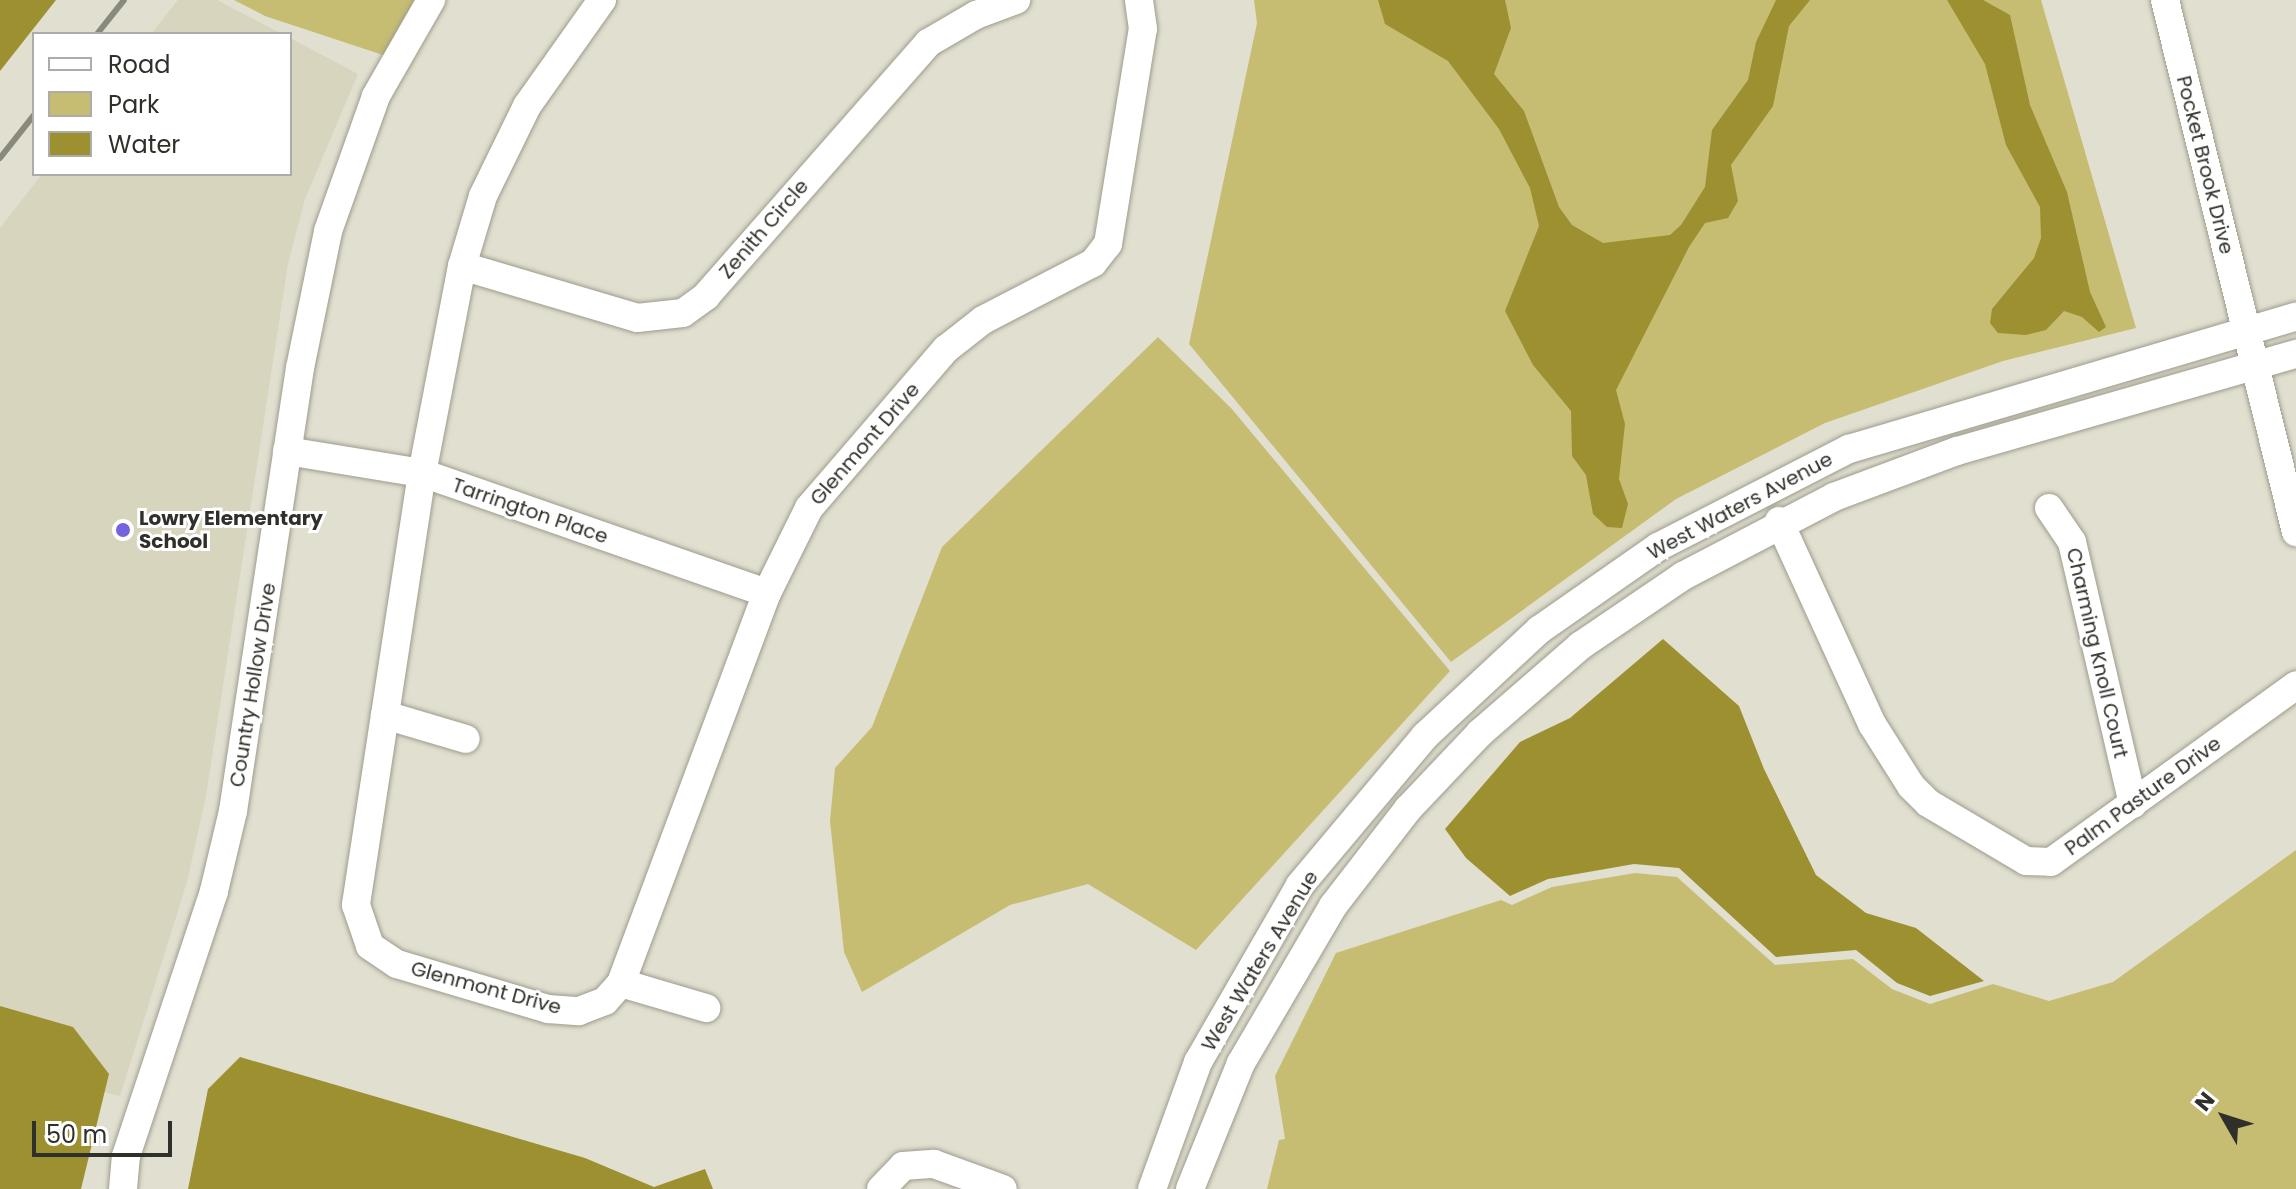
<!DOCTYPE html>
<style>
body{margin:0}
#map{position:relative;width:2296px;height:1189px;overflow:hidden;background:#e1dfcf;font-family:Poppins,sans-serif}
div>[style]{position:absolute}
.built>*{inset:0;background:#d7d5bd}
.green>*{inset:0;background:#c6bd73}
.water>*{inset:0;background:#9c9030}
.roads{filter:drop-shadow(0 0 2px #9d9c8d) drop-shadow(0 0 2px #9d9c8d)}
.minor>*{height:28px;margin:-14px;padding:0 14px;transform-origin:14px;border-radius:14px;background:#fff}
.rail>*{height:6px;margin:-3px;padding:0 3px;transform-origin:3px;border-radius:3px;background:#8a897e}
.dots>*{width:22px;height:22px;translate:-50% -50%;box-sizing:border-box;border:4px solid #fff;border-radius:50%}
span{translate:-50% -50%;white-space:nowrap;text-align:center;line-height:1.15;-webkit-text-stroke:6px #fff;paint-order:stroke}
.street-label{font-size:20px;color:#30302a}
.poi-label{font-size:20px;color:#30302a;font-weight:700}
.left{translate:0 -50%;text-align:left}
.legend{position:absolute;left:32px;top:32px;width:260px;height:144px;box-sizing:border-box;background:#fff;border:2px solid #acacaa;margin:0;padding:10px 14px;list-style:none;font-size:24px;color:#30302a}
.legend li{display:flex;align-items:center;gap:16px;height:40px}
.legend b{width:40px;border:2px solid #acacaa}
.north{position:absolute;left:2184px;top:1077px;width:80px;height:80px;-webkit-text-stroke:6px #fff;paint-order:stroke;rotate:309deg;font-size:22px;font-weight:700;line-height:32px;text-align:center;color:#30302a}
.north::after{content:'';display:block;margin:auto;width:28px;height:36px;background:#30302a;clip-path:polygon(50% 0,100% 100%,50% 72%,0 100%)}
.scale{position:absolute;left:32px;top:1121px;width:140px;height:36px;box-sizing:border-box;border:4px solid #30302a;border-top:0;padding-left:10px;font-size:24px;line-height:28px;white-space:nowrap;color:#30302a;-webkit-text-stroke:6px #fff;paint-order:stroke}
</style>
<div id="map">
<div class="built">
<div style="clip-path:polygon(178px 0,217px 0,282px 34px,151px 34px)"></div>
<div style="clip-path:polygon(290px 38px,358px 74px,305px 199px,288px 264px,206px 796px,187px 882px,120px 1096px,0 1069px,0 228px,42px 174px,290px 174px)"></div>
</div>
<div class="green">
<div style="clip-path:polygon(234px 0,417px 0,386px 56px,265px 16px)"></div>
<div style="clip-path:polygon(1254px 0,2041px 0,2136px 328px,2003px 361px,1825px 423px,1676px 499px,1451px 662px,1189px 344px,1257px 23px)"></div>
<div style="clip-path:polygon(1158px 337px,1231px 408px,1450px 671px,1196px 950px,1088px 884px,1010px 905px,862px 992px,844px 952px,830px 821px,835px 768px,872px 727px,942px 547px)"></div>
<div style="clip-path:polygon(2296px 850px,2296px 1189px,1267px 1189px,1279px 1140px,1285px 1139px,1275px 1076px,1336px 953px,1501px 900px,1512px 905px,1552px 887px,1635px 873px,1677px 877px,1775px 965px,1853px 959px,1892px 989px,1930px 1004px,1993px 984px,2049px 1001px,2113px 982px)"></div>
</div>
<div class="water">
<div style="clip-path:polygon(0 0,56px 0,0 71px)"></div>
<div style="clip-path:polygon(1378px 0,1505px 0,1511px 28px,1494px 74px,1524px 111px,1559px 207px,1572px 225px,1603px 243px,1670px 235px,1681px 225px,1705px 187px,1712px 130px,1748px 80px,1756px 42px,1776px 0,1810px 0,1789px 26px,1773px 106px,1731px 165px,1738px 201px,1728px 218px,1705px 223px,1689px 247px,1616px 390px,1625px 424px,1619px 479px,1628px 504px,1622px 528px,1607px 527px,1593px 514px,1586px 475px,1572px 456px,1571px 411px,1533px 365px,1505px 311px,1539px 226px,1530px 188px,1499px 129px,1448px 61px,1385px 24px)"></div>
<div style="clip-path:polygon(1947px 0,1983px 0,2010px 15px,2030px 105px,2067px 192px,2090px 292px,2106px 327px,2099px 332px,2082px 317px,2064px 311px,2046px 330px,2026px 335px,1998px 333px,1990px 323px,1992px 309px,2034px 258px,2041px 238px,2040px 207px,2006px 145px,1985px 64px)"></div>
<div style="clip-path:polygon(1663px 639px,1739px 706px,1764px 769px,1816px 875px,1866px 913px,1916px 928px,1984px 981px,1930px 996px,1897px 983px,1856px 950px,1776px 957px,1679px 868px,1634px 864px,1548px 879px,1510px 896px,1466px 858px,1445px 829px,1520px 742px,1570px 718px)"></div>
<div style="clip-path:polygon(0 1006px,73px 1027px,109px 1074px,81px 1189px,0 1189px)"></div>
<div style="clip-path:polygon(240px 1057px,585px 1158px,654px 1187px,705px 1169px,713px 1189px,188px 1189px,208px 1089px)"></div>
</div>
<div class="roads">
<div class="minor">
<div style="left:602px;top:0;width:130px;rotate:125.3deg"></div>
<div style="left:527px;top:106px;width:100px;rotate:116.1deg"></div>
<div style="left:483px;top:196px;width:73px;rotate:106.7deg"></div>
<div style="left:462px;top:266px;width:211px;rotate:100.9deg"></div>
<div style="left:422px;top:473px;width:437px;rotate:98.7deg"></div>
<div style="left:356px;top:905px;width:43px;rotate:71.1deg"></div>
<div style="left:370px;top:946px;width:32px;rotate:34deg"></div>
<div style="left:397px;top:964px;width:158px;rotate:16.6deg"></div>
<div style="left:548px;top:1009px;width:31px;rotate:4deg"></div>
<div style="left:579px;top:1011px;width:28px;rotate:-21deg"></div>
<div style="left:605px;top:1001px;width:24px;rotate:-48deg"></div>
<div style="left:621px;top:983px;width:416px;rotate:-69.5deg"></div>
<div style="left:767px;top:593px;width:95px;rotate:-63.7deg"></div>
<div style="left:809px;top:508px;width:210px;rotate:-49.3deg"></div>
<div style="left:946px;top:349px;width:47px;rotate:-38.1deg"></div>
<div style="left:983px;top:320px;width:124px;rotate:-27.4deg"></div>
<div style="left:1093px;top:263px;width:24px;rotate:-52deg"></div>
<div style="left:1108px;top:244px;width:218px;rotate:-80.8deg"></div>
<div style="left:1143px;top:29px;width:29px;rotate:-98deg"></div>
<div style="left:2165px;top:0;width:548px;rotate:76.17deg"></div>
<div style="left:462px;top:266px;width:183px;rotate:16.5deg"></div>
<div style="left:637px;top:318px;width:46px;rotate:-6.2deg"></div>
<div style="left:683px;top:313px;width:29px;rotate:-36deg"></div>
<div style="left:706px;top:296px;width:337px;rotate:-48.7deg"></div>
<div style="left:928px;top:43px;width:56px;rotate:-30.3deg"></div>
<div style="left:976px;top:15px;width:43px;rotate:-20.6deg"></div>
<div style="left:287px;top:451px;width:137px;rotate:9.3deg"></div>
<div style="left:422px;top:473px;width:365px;rotate:19.2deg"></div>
<div style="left:2049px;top:508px;width:41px;rotate:55.9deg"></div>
<div style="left:2072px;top:542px;width:269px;rotate:76.9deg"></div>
<div style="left:1779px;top:521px;width:223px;rotate:65.4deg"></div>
<div style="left:1872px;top:724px;width:73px;rotate:57.8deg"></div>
<div style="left:1911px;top:786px;width:24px;rotate:45deg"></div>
<div style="left:1928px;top:803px;width:114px;rotate:30.6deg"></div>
<div style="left:2026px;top:861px;width:25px;rotate:2deg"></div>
<div style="left:2051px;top:862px;width:302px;rotate:-35.8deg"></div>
<div style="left:385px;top:715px;width:84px;rotate:16.5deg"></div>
<div style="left:621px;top:983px;width:89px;rotate:16.4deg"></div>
<div style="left:123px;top:1189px;width:33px;rotate:-85deg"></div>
<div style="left:126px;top:1156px;width:279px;rotate:-71.6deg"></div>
<div style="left:214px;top:891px;width:82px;rotate:-76.6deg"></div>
<div style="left:233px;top:811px;width:448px;rotate:-81.4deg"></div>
<div style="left:300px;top:368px;width:140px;rotate:-78.4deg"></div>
<div style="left:328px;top:231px;width:143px;rotate:-70.4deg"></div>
<div style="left:376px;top:96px;width:111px;rotate:-60.2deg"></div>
<div style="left:881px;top:1189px;width:32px;rotate:-46deg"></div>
<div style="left:903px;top:1166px;width:31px;rotate:-4deg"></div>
<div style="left:934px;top:1164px;width:73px;rotate:19.9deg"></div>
<div style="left:1152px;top:1189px;width:135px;rotate:-70.1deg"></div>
<div style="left:1198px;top:1062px;width:204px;rotate:-60deg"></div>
<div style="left:1300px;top:885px;width:194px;rotate:-50deg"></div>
<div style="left:1425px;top:736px;width:156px;rotate:-42.9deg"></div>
<div style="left:1539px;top:630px;width:145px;rotate:-34.9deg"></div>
<div style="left:1658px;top:547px;width:215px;rotate:-27.2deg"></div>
<div style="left:1849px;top:449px;width:466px;rotate:-16.5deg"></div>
<div style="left:1190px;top:1189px;width:136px;rotate:-68deg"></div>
<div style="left:1241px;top:1063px;width:182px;rotate:-59.6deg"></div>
<div style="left:1333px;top:906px;width:123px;rotate:-52.3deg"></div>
<div style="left:1408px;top:809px;width:105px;rotate:-46.5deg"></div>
<div style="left:1480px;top:733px;width:133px;rotate:-41deg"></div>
<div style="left:1580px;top:646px;width:125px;rotate:-34.2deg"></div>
<div style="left:1683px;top:576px;width:170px;rotate:-27.6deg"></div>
<div style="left:1834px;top:497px;width:131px;rotate:-20.5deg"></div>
<div style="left:1957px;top:451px;width:353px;rotate:-16deg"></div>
</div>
</div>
<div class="rail">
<div style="left:97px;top:34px;width:43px;rotate:-51.5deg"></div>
<div style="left:0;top:158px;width:55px;rotate:-51.7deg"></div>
</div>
<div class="dots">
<div style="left:123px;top:530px;background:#7363dd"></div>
</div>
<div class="street-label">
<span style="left:2205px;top:165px;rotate:76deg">Pocket Brook Drive</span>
<span style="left:764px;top:229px;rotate:-49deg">Zenith Circle</span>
<span style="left:865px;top:444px;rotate:-49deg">Glenmont Drive</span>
<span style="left:1740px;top:506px;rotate:-28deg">West Waters Avenue</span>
<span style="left:530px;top:511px;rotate:19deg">Tarrington Place</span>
<span style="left:2097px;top:653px;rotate:77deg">Charming Knoll Court</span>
<span style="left:253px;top:685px;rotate:-81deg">Country Hollow Drive</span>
<span style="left:2143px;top:796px;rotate:-36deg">Palm Pasture Drive</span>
<span style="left:1260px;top:961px;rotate:-59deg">West Waters Avenue</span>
<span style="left:486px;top:988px;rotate:15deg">Glenmont Drive</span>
</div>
<div class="poi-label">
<span class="left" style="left:139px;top:530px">Lowry Elementary<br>School</span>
</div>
<ul class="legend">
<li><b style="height:10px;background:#fff"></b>Road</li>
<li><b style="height:22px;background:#c6bd73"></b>Park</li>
<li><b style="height:22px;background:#9c9030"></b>Water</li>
</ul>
<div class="north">N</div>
<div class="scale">50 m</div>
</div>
